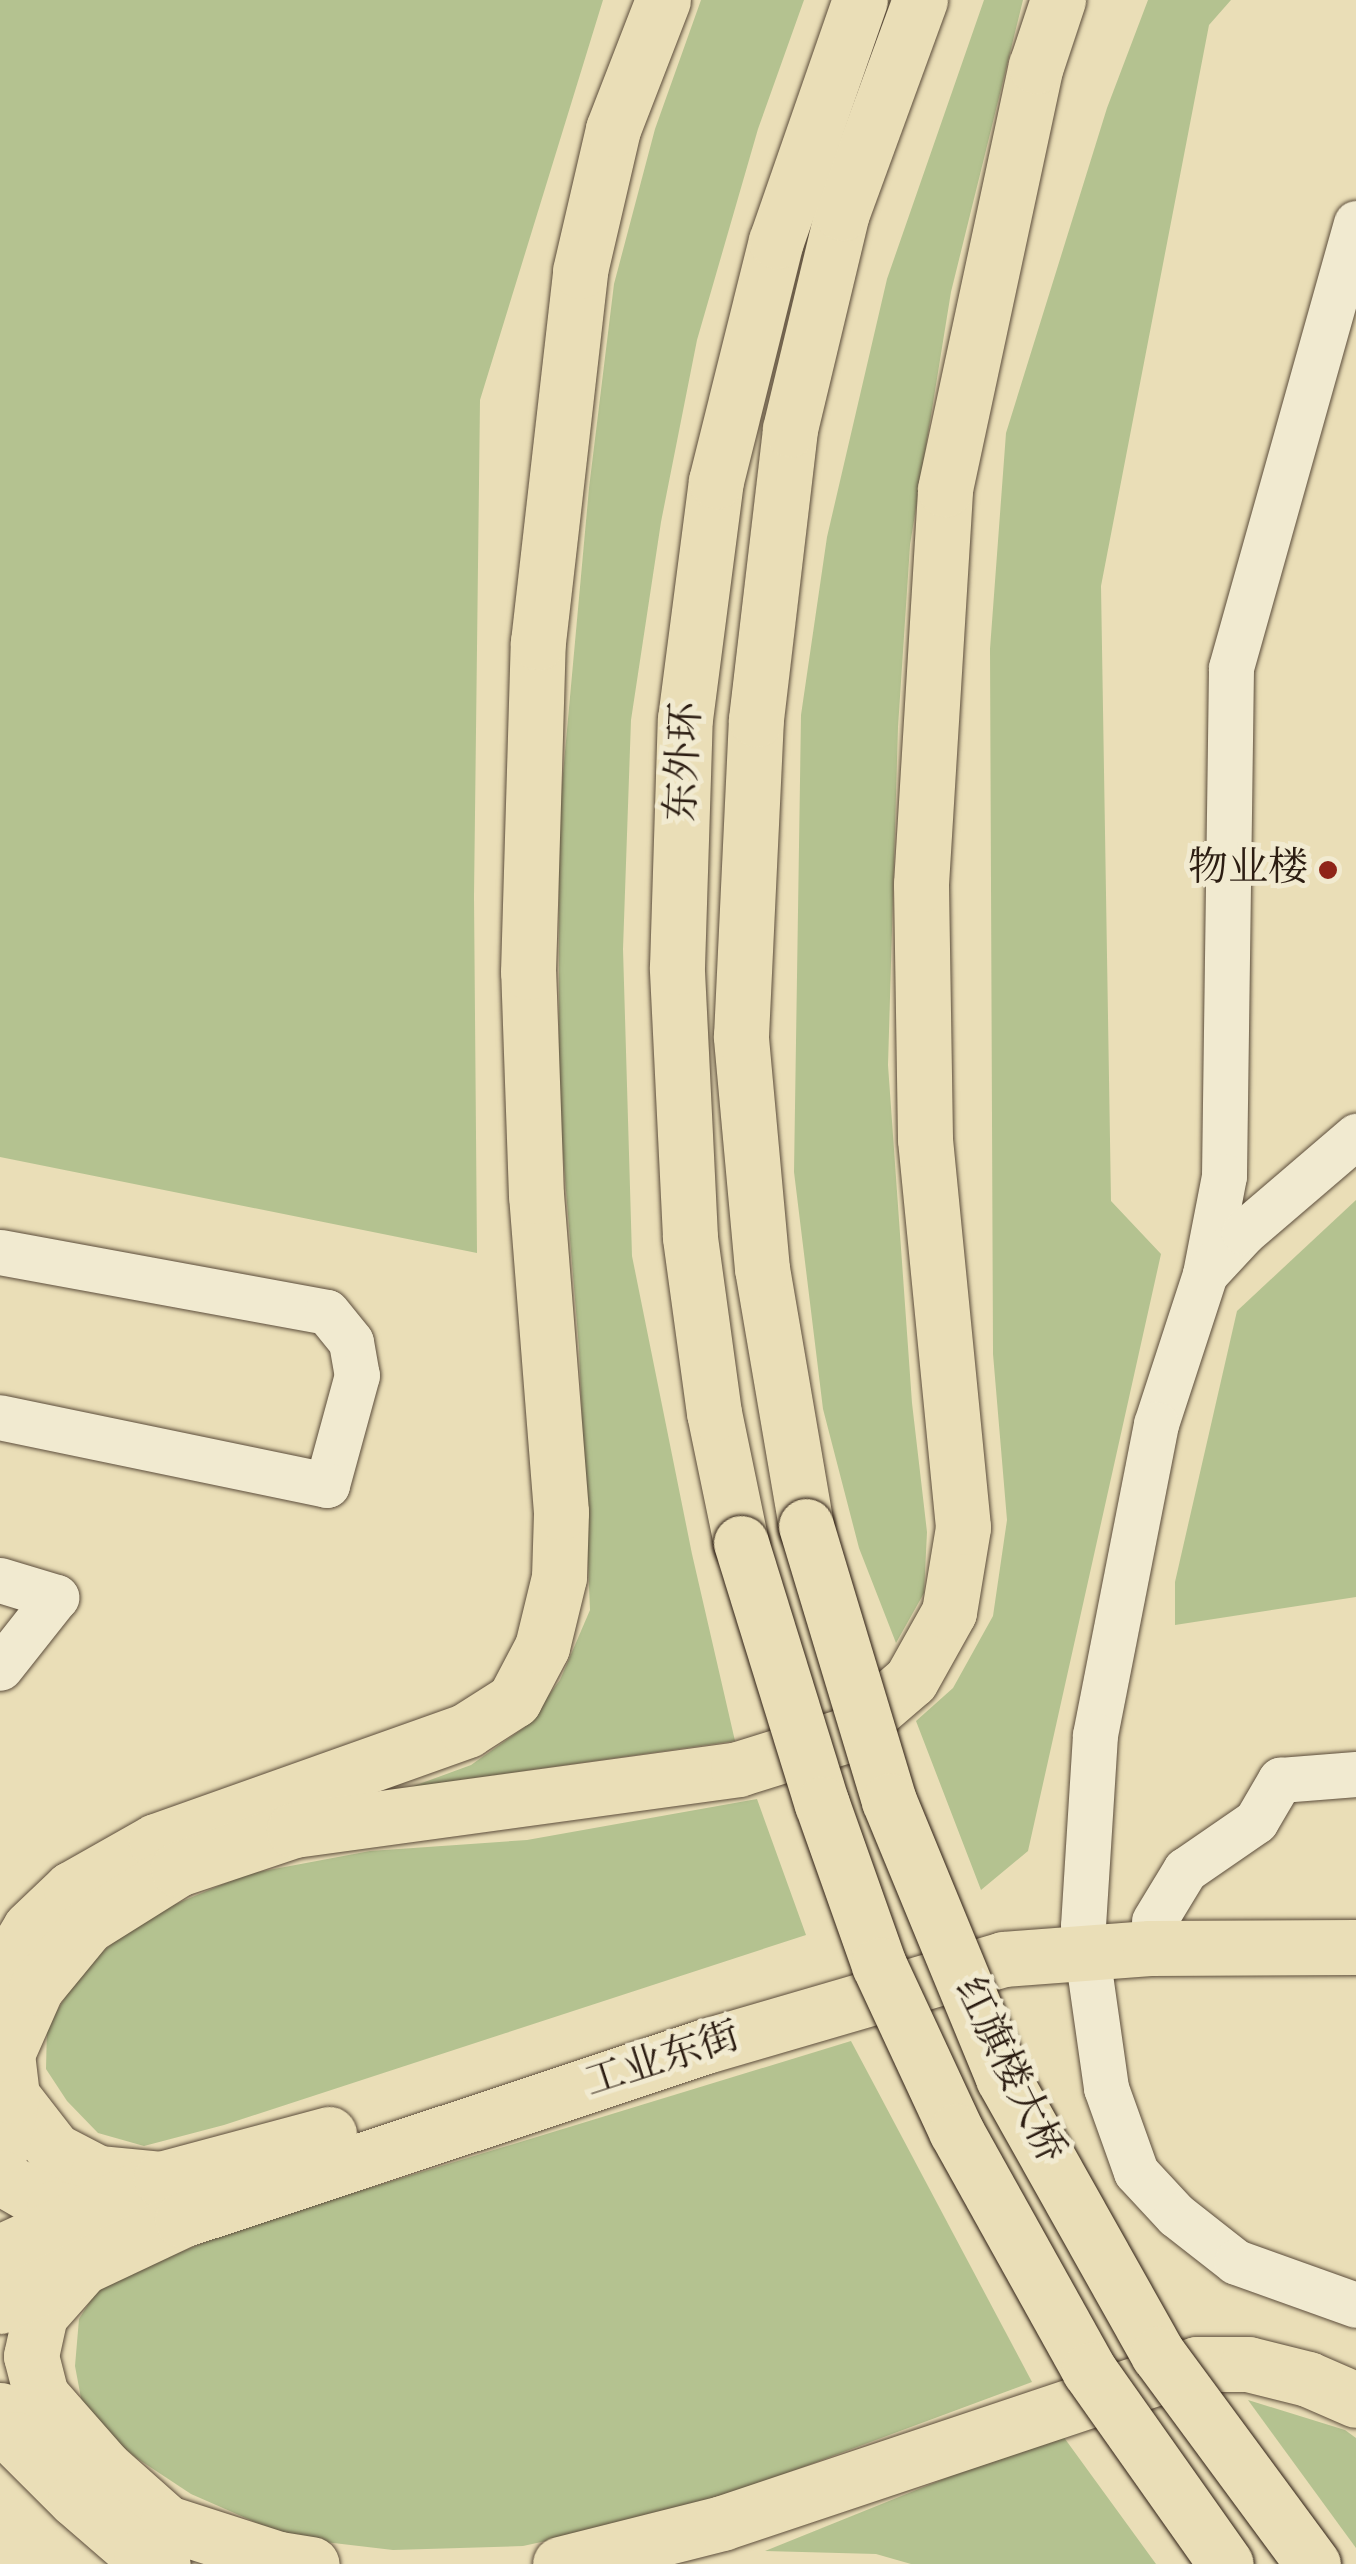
<!DOCTYPE html>
<meta charset="utf-8">
<style>
body{margin:0}
#map{position:relative;width:1356px;height:2564px;overflow:hidden;background:#eadeb7;font-family:"IM FELL English","Noto Serif SC",serif}
div>[style]{position:absolute}
.green>*{inset:0;background:#b4c290}
.roads{filter:drop-shadow(0 0 2px #5c4d3b) drop-shadow(0 0 2px #5c4d3b)}
.minor>*{height:45px;margin:-22.5px;padding:0 22.5px;transform-origin:22.5px;border-radius:22.5px;background:#f1ead0}
.major>*{height:55px;margin:-27.5px;padding:0 27.5px;transform-origin:27.5px;border-radius:27.5px;background:#eadeb7}
.highway>*{height:55px;margin:-27.5px;padding:0 27.5px;transform-origin:27.5px;border-radius:27.5px;background:#eadeb7}
.bridges{filter:drop-shadow(0 0 2px #2c1d12) drop-shadow(0 0 2px #2c1d12)}
.highway-bridge>*{height:55px;margin:-27.5px;padding:0 27.5px;transform-origin:27.5px;border-radius:27.5px;background:#eadeb7}
.dots>*{width:28px;height:28px;translate:-50% -50%;box-sizing:border-box;border:5px solid #f1ead0;border-radius:50%}
span{translate:-50% -50%;white-space:nowrap;text-align:center;line-height:1.15;-webkit-text-stroke:10px #f1ead0;paint-order:stroke}
.street-label{font-size:40px;color:#2c1d12}
.poi-label{font-size:40px;color:#2c1d12}
.right{translate:-100% -50%;text-align:right}
</style>
<div id="map">
<div class="green">
<div style="clip-path:polygon(0 0,603px 0,480px 400px,474px 897px,477px 1253px,0 1157px)"></div>
<div style="clip-path:polygon(701px 0,804px 0,758px 129px,697px 340px,661px 522px,631px 720px,623px 949px,632px 1256px,692px 1554px,735px 1741px,411px 1787px,471px 1765px,525px 1727px,560px 1680px,590px 1610px,579px 1348px,559px 1105px,559px 818px,589px 488px,614px 284px,655px 129px)"></div>
<div style="clip-path:polygon(984px 0,1023px 0,951px 292px,910px 545px,898px 727px,888px 1065px,912px 1403px,927px 1532px,924px 1593px,896px 1643px,859px 1548px,823px 1409px,794px 1172px,801px 715px,827px 537px,887px 279px)"></div>
<div style="clip-path:polygon(1148px 0,1231px 0,1209px 25px,1101px 586px,1111px 1201px,1161px 1254px,1028px 1851px,981px 1890px,916px 1721px,953px 1688px,993px 1616px,1007px 1520px,993px 1354px,990px 649px,1006px 433px,1107px 108px)"></div>
<div style="clip-path:polygon(1356px 1200px,1356px 1597px,1175px 1625px,1175px 1582px,1237px 1311px)"></div>
<div style="clip-path:polygon(757px 1799px,806px 1935px,224px 2125px,144px 2146px,98px 2133px,67px 2101px,46px 2069px,47px 2027px,82px 1970px,140px 1919px,247px 1874px,370px 1851px,527px 1840px)"></div>
<div style="clip-path:polygon(851px 2041px,1032px 2382px,687px 2510px,523px 2546px,393px 2550px,291px 2538px,191px 2494px,135px 2457px,84px 2414px,75px 2366px,79px 2319px,101px 2284px,245px 2226px)"></div>
<div style="clip-path:polygon(1248px 2400px,1345px 2430px,1356px 2438px,1356px 2548px)"></div>
<div style="clip-path:polygon(1060px 2432px,1156px 2564px,911px 2564px,876px 2554px,765px 2551px)"></div>
</div>
<div class="roads">
<div class="minor">
<div style="left:1356px;top:223px;width:462px;rotate:105.7deg"></div>
<div style="left:1231px;top:668px;width:508px;rotate:90.79deg"></div>
<div style="left:1224px;top:1176px;width:100px;rotate:101deg"></div>
<div style="left:1205px;top:1274px;width:158px;rotate:108.1deg"></div>
<div style="left:1156px;top:1424px;width:317px;rotate:101.1deg"></div>
<div style="left:1095px;top:1735px;width:191px;rotate:93.6deg"></div>
<div style="left:1083px;top:1926px;width:164px;rotate:81.9deg"></div>
<div style="left:1106px;top:2088px;width:89px;rotate:70.3deg"></div>
<div style="left:1136px;top:2172px;width:59px;rotate:47.1deg"></div>
<div style="left:1176px;top:2215px;width:76px;rotate:38.1deg"></div>
<div style="left:1236px;top:2262px;width:127px;rotate:19.7deg"></div>
<div style="left:0;top:1252px;width:332px;rotate:10.4deg"></div>
<div style="left:327px;top:1312px;width:38px;rotate:51deg"></div>
<div style="left:351px;top:1342px;width:34px;rotate:80deg"></div>
<div style="left:357px;top:1375px;width:114px;rotate:105.3deg"></div>
<div style="left:327px;top:1485px;width:334px;rotate:-168.3deg"></div>
<div style="left:1205px;top:1274px;width:57px;rotate:-47.1deg"></div>
<div style="left:1244px;top:1232px;width:148px;rotate:-40.6deg"></div>
<div style="left:0;top:1580px;width:59px;rotate:16.9deg"></div>
<div style="left:56px;top:1597px;width:90px;rotate:128.3deg"></div>
<div style="left:1154px;top:1921px;width:60px;rotate:-58.7deg"></div>
<div style="left:1185px;top:1870px;width:86px;rotate:-34.6deg"></div>
<div style="left:1256px;top:1821px;width:48px;rotate:-59.7deg"></div>
<div style="left:1280px;top:1780px;width:76px;rotate:-4.5deg"></div>
</div>
<div class="major">
<div style="left:0;top:1978px;width:58px;rotate:-59deg"></div>
<div style="left:30px;top:1928px;width:57px;rotate:-43.6deg"></div>
<div style="left:71px;top:1889px;width:98px;rotate:-29.5deg"></div>
<div style="left:156px;top:1841px;width:330px;rotate:-19.6deg"></div>
<div style="left:467px;top:1730px;width:56px;rotate:-32.6deg"></div>
<div style="left:514px;top:1700px;width:60px;rotate:-62.2deg"></div>
<div style="left:542px;top:1647px;width:72px;rotate:-76.3deg"></div>
<div style="left:559px;top:1577px;width:65px;rotate:-88.2deg"></div>
<div style="left:561px;top:1512px;width:317px;rotate:-94.5deg"></div>
<div style="left:536px;top:1196px;width:224px;rotate:-92deg"></div>
<div style="left:528px;top:972px;width:330px;rotate:-88.3deg"></div>
<div style="left:538px;top:642px;width:373px;rotate:-83.5deg"></div>
<div style="left:580px;top:271px;width:146px;rotate:-76.9deg"></div>
<div style="left:613px;top:129px;width:138px;rotate:-68.8deg"></div>
<div style="left:12px;top:2096px;width:68px;rotate:52.1deg"></div>
<div style="left:54px;top:2150px;width:50px;rotate:27.6deg"></div>
<div style="left:98px;top:2173px;width:63px;rotate:5.4deg"></div>
<div style="left:0;top:2152px;width:57px;rotate:-77.9deg"></div>
<div style="left:12px;top:2096px;width:42px;rotate:-96.8deg"></div>
<div style="left:7px;top:2054px;width:72px;rotate:-66.3deg"></div>
<div style="left:36px;top:1988px;width:80px;rotate:-50.6deg"></div>
<div style="left:87px;top:1926px;width:107px;rotate:-32.1deg"></div>
<div style="left:178px;top:1869px;width:122px;rotate:-18.6deg"></div>
<div style="left:294px;top:1830px;width:448px;rotate:-7.8deg"></div>
<div style="left:738px;top:1769px;width:114px;rotate:-17.3deg"></div>
<div style="left:847px;top:1735px;width:84px;rotate:-40.7deg"></div>
<div style="left:911px;top:1680px;width:78px;rotate:-60.8deg"></div>
<div style="left:949px;top:1612px;width:86px;rotate:-80.6deg"></div>
<div style="left:963px;top:1527px;width:390px;rotate:-95.6deg"></div>
<div style="left:925px;top:1139px;width:255px;rotate:-90.9deg"></div>
<div style="left:921px;top:884px;width:396px;rotate:-86.5deg"></div>
<div style="left:945px;top:489px;width:433px;rotate:-77.9deg"></div>
<div style="left:1036px;top:66px;width:70px;rotate:-71.6deg"></div>
<div style="left:0;top:2177px;width:62px;rotate:29.9deg"></div>
<div style="left:54px;top:2208px;width:49px;rotate:12.9deg"></div>
<div style="left:0;top:2252px;width:177px;rotate:-24.4deg"></div>
<div style="left:161px;top:2179px;width:174px;rotate:-15deg"></div>
<div style="left:79px;top:2271px;width:59px;rotate:131.6deg"></div>
<div style="left:40px;top:2315px;width:42px;rotate:102.4deg"></div>
<div style="left:31px;top:2356px;width:40px;rotate:75.6deg"></div>
<div style="left:41px;top:2395px;width:96px;rotate:48.8deg"></div>
<div style="left:104px;top:2467px;width:84px;rotate:41.6deg"></div>
<div style="left:167px;top:2523px;width:118px;rotate:17.8deg"></div>
<div style="left:279px;top:2559px;width:33px;rotate:9deg"></div>
<div style="left:0;top:2306px;width:201px;rotate:-25.3deg"></div>
<div style="left:182px;top:2220px;width:552px;rotate:-18.37deg"></div>
<div style="left:706px;top:2046px;width:309px;rotate:-16.3deg"></div>
<div style="left:1003px;top:1959px;width:147px;rotate:-4.3deg"></div>
<div style="left:1150px;top:1948px;width:206px;rotate:-0.3deg"></div>
<div style="left:0;top:2410px;width:33px;rotate:63deg"></div>
<div style="left:15px;top:2439px;width:85px;rotate:45deg"></div>
<div style="left:75px;top:2499px;width:87px;rotate:40.8deg"></div>
<div style="left:141px;top:2556px;width:23px;rotate:20deg"></div>
<div style="left:560px;top:2564px;width:167px;rotate:-14.2deg"></div>
<div style="left:722px;top:2523px;width:501px;rotate:-18.51deg"></div>
<div style="left:1197px;top:2364px;width:51px"></div>
<div style="left:1248px;top:2364px;width:62px;rotate:14deg"></div>
<div style="left:1308px;top:2379px;width:52px;rotate:23.6deg"></div>
</div>
<div class="highway">
<div style="left:806px;top:1526px;width:261px;rotate:-99.7deg"></div>
<div style="left:762px;top:1269px;width:234px;rotate:-95.2deg"></div>
<div style="left:741px;top:1036px;width:317px;rotate:-87.3deg"></div>
<div style="left:756px;top:719px;width:292px;rotate:-83.3deg"></div>
<div style="left:790px;top:429px;width:222px;rotate:-76.5deg"></div>
<div style="left:842px;top:213px;width:227px;rotate:-69.9deg"></div>
<div style="left:741px;top:1543px;width:133px;rotate:-101.7deg"></div>
<div style="left:714px;top:1413px;width:178px;rotate:-97.8deg"></div>
<div style="left:690px;top:1237px;width:270px;rotate:-92.8deg"></div>
<div style="left:677px;top:967px;width:248px;rotate:-88.2deg"></div>
<div style="left:685px;top:719px;width:240px;rotate:-82.6deg"></div>
<div style="left:716px;top:481px;width:247px;rotate:-76deg"></div>
<div style="left:776px;top:241px;width:255px;rotate:-70.8deg"></div>
</div>
</div>
<div class="bridges">
<div class="highway-bridge">
<div style="left:806px;top:1526px;width:287px;rotate:73.2deg"></div>
<div style="left:889px;top:1801px;width:300px;rotate:67.6deg"></div>
<div style="left:1003px;top:2078px;width:317px;rotate:60.7deg"></div>
<div style="left:1158px;top:2354px;width:261px;rotate:53.6deg"></div>
<div style="left:741px;top:1543px;width:273px;rotate:72.8deg"></div>
<div style="left:822px;top:1804px;width:171px;rotate:70.5deg"></div>
<div style="left:879px;top:1965px;width:183px;rotate:65.1deg"></div>
<div style="left:956px;top:2131px;width:274px;rotate:60.9deg"></div>
<div style="left:1089px;top:2370px;width:237px;rotate:54.8deg"></div>
</div>
</div>
<div class="dots">
<div style="left:1328px;top:870px;background:#8f2418"></div>
</div>
<div class="street-label">
<span style="left:686px;top:762px;rotate:-87deg">东外环</span>
<span style="left:663px;top:2061px;rotate:-18deg">工业东街</span>
<span style="left:1008px;top:2071px;rotate:64deg">红旗楼大桥</span>
</div>
<div class="poi-label">
<span class="right" style="left:1308px;top:870px">物业楼</span>
</div>
</div>
